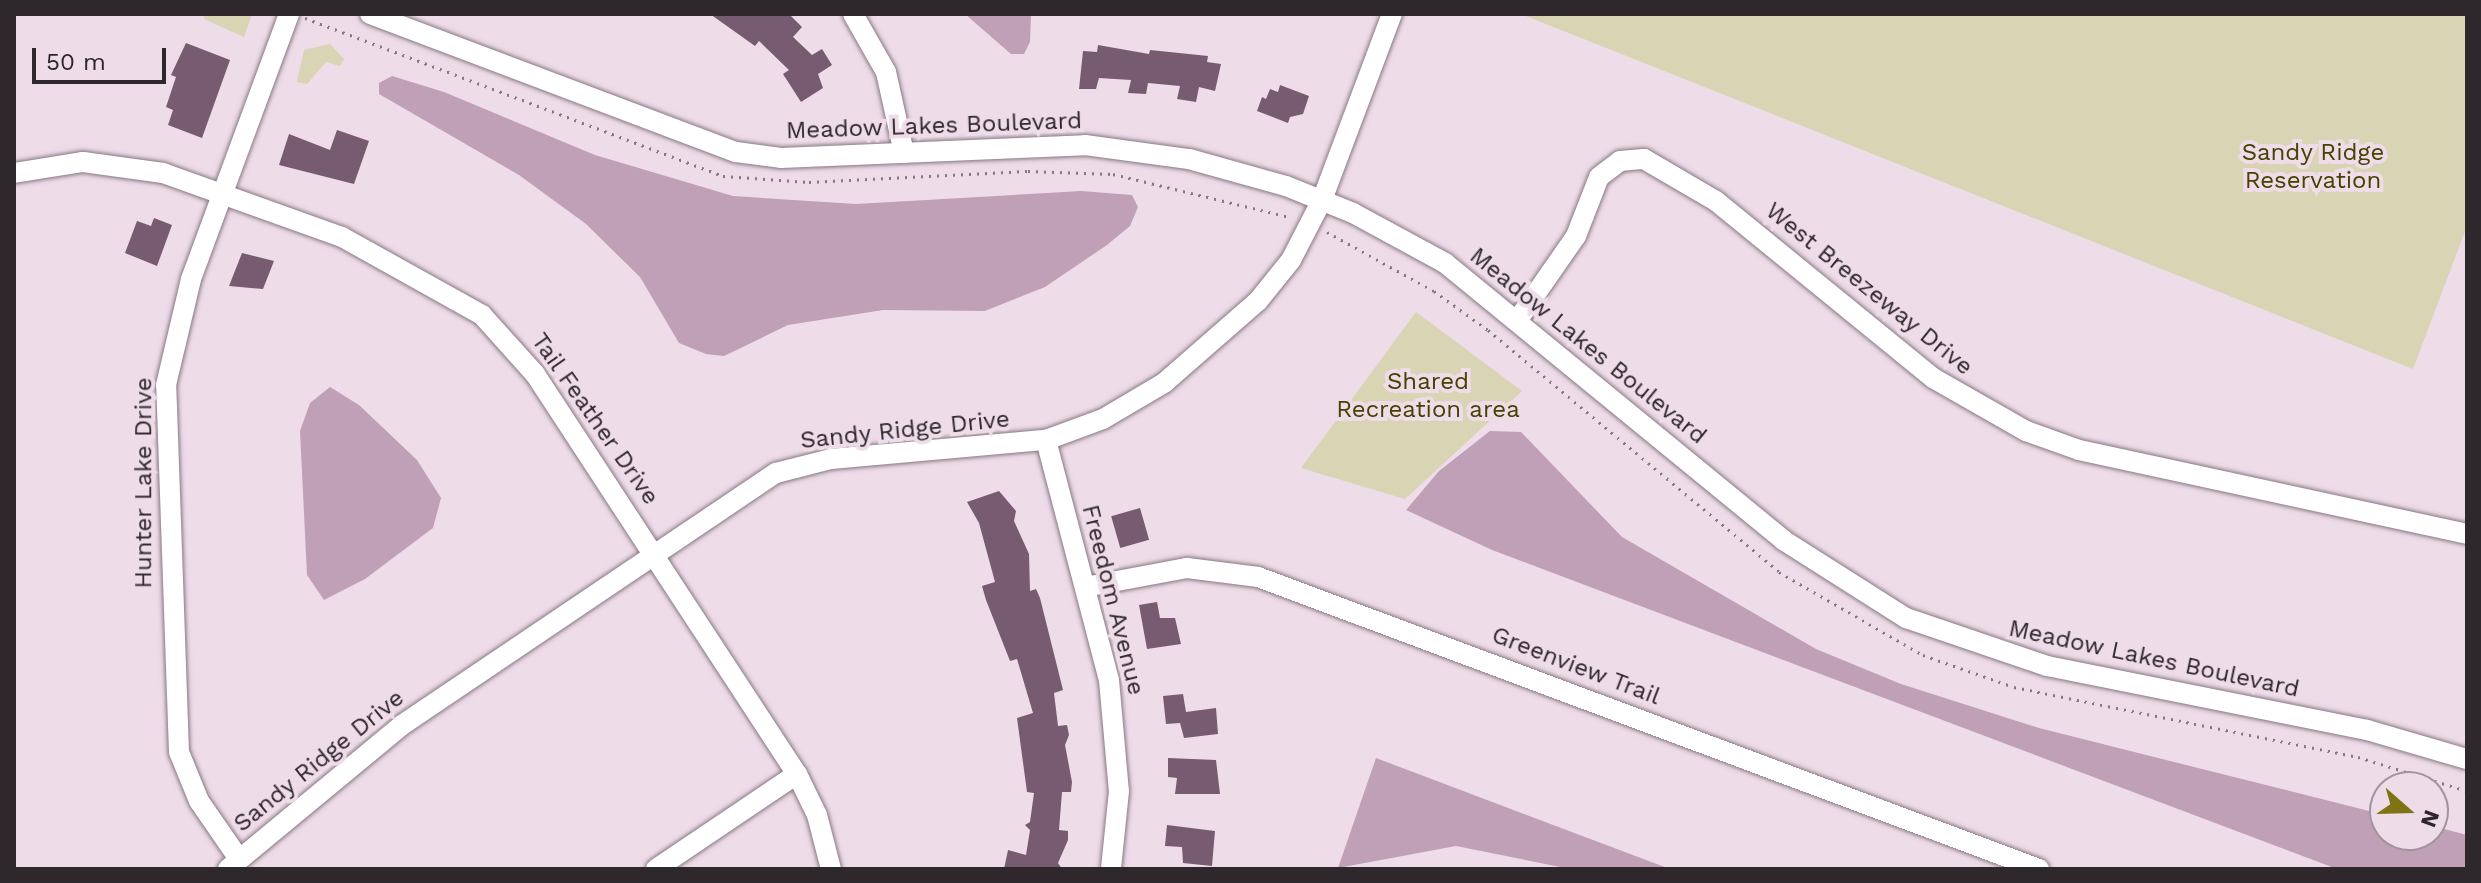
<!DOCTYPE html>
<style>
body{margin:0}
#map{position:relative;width:2481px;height:883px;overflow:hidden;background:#eedce9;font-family:"Work Sans",sans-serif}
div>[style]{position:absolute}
.green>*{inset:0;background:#d8d4b4}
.water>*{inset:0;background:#bfa0b7}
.building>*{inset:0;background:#775b70;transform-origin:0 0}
.path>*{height:3px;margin-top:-1.5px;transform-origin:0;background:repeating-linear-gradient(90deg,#857981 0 2px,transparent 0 8px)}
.roads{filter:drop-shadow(0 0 2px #887883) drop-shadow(0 0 2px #887883)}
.minor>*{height:20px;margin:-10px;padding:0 10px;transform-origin:10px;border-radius:10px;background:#fff}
span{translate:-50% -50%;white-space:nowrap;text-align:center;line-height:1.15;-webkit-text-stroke:8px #eedce9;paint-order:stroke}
.street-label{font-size:24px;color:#2e272c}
.park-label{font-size:24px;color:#484100}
.frame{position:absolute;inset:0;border:16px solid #2e272c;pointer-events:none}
.north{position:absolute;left:2369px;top:771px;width:80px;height:80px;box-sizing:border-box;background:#eedce9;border:2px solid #a1949d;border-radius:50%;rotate:110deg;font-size:22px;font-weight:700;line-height:32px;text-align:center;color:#2e272c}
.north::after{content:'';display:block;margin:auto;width:28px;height:36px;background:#7e7315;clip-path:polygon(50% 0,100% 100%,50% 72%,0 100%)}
.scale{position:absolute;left:32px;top:48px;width:134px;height:36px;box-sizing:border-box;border:4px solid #2e272c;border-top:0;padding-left:10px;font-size:24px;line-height:28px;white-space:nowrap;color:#2e272c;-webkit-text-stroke:6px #eedce9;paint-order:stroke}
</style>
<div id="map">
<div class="green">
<div style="clip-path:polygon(205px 14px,252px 14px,244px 37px,204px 19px)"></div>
<div style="clip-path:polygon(1521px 14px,2467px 14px,2467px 226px,2413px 369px)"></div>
<div style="clip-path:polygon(330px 44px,344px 59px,340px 66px,326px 62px,307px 84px,297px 82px,304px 50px)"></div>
<div style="clip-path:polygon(1416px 312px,1522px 391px,1405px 499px,1301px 468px)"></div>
</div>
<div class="water">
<div style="clip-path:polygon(965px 14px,1031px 14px,1030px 42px,1024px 54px,1011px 54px)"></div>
<div style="clip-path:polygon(392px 76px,444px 92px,595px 155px,733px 196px,856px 204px,1081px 191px,1132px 195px,1138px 207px,1130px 226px,1107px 245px,1045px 287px,985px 311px,883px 310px,788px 325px,724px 356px,706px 354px,679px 343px,640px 277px,586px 224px,519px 175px,379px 94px,379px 83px)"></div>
<div style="clip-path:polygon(330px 387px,359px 405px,417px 460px,441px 498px,433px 528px,365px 579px,324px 600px,307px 575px,300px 431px,310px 403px)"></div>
<div style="clip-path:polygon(1490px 431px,1521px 432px,1622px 537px,1816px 649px,1901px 684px,2039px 728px,2385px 815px,2385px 835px,2433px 835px,2433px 826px,2467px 835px,2467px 869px,2337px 869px,1492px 550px,1406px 510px,1439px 471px)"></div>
<div style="clip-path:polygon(1376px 758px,1670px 869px,1570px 869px,1456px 846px,1338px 868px)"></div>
</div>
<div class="building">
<div style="clip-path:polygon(710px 14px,789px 14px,802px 27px,793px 37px,812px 55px,822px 49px,832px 65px,818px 74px,823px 88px,801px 102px,783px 74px,789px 70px,759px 41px,755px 46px)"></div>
<div style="clip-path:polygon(186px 43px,230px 60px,202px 138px,168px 125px,173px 110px,166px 107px,176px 77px,171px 75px)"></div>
<div style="clip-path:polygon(1098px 45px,1149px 54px,1150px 50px,1208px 56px,1207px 62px,1221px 64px,1215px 91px,1199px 87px,1196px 102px,1177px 99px,1180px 86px,1148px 83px,1146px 94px,1128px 93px,1131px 80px,1099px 78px,1096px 89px,1079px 89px,1083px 51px,1097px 52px)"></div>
<div style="clip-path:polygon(1280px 85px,1309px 96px,1303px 114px,1290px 117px,1288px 123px,1257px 111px,1262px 97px,1266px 99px,1270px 89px,1278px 92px)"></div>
<div style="clip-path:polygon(337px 130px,369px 141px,354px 184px,279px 165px,289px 134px,330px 150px)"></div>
<div style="clip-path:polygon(154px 218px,172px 225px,157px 266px,125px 253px,137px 221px,151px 226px)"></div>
<div style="clip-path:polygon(242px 253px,274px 261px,263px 289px,229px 286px)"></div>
<div style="clip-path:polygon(999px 491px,1016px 511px,1014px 521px,1029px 554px,1030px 591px,1036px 589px,1040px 598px,1063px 690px,1054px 693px,1058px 726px,1067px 725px,1069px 735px,1065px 745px,1072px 782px,1071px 792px,1062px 792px,1059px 830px,1068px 831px,1068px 840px,1058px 863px,1062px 869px,1004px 869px,1008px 850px,1026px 855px,1030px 830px,1025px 825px,1030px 822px,1034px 793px,1027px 792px,1017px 718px,1033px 713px,1017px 659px,1010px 661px,986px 600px,982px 586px,995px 582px,979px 523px,967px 502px)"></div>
<div style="left:1140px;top:508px;width:33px;height:30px;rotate:74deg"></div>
<div style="clip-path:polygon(1157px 602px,1160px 618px,1175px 618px,1181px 644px,1147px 649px,1139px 605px)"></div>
<div style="clip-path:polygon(1183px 694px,1186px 712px,1216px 708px,1218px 734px,1184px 738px,1180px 723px,1166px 724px,1163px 696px)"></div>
<div style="clip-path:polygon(1168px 758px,1216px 760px,1220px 794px,1175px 794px,1177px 778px,1168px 777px)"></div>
<div style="clip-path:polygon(1167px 825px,1215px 831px,1212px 866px,1183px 863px,1182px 847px,1165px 846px)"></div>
</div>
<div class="path">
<div style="left:305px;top:18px;width:447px;rotate:20.7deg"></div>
<div style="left:723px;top:176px;width:86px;rotate:4deg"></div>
<div style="left:809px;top:182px;width:219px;rotate:-2.9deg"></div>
<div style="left:1028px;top:171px;width:85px;rotate:2deg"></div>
<div style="left:1113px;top:174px;width:182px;rotate:13.7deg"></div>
<div style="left:1327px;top:232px;width:122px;rotate:28.9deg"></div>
<div style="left:1434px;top:291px;width:67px;rotate:35.8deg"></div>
<div style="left:1488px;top:330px;width:378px;rotate:39.7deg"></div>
<div style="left:1779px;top:572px;width:166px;rotate:30deg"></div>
<div style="left:1923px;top:655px;width:96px;rotate:19.4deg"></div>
<div style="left:2014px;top:687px;width:351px;rotate:11.5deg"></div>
<div style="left:2358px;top:757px;width:114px;rotate:17.3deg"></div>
</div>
<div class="roads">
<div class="minor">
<div style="left:370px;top:14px;width:391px;rotate:20.7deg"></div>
<div style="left:736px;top:152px;width:45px;rotate:7.6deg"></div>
<div style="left:781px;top:158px;width:304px;rotate:-2.4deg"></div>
<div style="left:1085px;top:145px;width:105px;rotate:7.7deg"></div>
<div style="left:1189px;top:159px;width:101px;rotate:15.6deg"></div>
<div style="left:1286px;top:186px;width:72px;rotate:21.9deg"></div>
<div style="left:1353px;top:213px;width:105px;rotate:28.5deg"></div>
<div style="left:1445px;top:263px;width:437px;rotate:39.3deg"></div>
<div style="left:1783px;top:540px;width:146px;rotate:32.4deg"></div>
<div style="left:1906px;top:618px;width:149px;rotate:18.8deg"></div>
<div style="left:2047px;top:666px;width:326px;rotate:11.3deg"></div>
<div style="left:2367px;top:730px;width:104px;rotate:16.2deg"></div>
<div style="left:853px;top:14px;width:67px;rotate:60.4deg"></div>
<div style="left:886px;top:72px;width:83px;rotate:77.5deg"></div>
<div style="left:14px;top:173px;width:70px;rotate:-9.1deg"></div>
<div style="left:83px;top:162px;width:81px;rotate:7.8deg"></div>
<div style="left:163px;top:173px;width:190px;rotate:19.7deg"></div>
<div style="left:342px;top:237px;width:160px;rotate:29.1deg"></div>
<div style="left:482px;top:315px;width:79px;rotate:48.1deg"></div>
<div style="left:535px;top:374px;width:478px;rotate:56.8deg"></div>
<div style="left:797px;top:774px;width:46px;rotate:64deg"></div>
<div style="left:817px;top:815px;width:56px;rotate:75.5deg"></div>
<div style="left:1519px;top:318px;width:100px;rotate:-55.2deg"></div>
<div style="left:1576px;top:236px;width:63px;rotate:-68.7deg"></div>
<div style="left:1599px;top:177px;width:26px;rotate:-37deg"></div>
<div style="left:1620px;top:161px;width:24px;rotate:-5deg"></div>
<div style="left:1644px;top:159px;width:83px;rotate:30.3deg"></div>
<div style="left:1716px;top:201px;width:280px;rotate:39.2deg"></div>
<div style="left:1933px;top:378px;width:107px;rotate:29.7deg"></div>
<div style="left:2026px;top:431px;width:56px;rotate:19.7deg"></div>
<div style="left:2079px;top:450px;width:397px;rotate:12.2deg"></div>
<div style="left:1046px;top:440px;width:248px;rotate:75.3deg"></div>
<div style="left:1109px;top:680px;width:111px;rotate:84.9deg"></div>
<div style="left:1119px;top:791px;width:78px;rotate:95.9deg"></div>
<div style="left:1085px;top:587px;width:104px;rotate:-10.6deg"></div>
<div style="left:1187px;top:568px;width:72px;rotate:7.2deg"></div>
<div style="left:1258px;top:577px;width:834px;rotate:20.5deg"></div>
<div style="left:239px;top:859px;width:70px;rotate:-124.6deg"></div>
<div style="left:199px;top:801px;width:53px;rotate:-112.2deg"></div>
<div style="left:179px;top:752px;width:367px;rotate:-92deg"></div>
<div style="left:166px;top:385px;width:109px;rotate:-76.7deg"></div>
<div style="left:191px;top:279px;width:283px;rotate:-69.7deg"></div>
<div style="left:228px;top:869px;width:226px;rotate:-39.6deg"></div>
<div style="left:402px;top:725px;width:451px;rotate:-34deg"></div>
<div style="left:776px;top:473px;width:57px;rotate:-14.3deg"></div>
<div style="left:831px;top:459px;width:216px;rotate:-5.1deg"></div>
<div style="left:1046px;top:440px;width:61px;rotate:-20.2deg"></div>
<div style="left:1103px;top:419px;width:71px;rotate:-30.5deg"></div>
<div style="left:1164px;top:383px;width:125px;rotate:-41.1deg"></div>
<div style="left:1258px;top:301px;width:53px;rotate:-51.2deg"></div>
<div style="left:1291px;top:260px;width:68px;rotate:-62.7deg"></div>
<div style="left:1322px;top:200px;width:199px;rotate:-69.4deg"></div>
<div style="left:656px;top:869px;width:170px;rotate:-34deg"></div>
</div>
</div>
<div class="street-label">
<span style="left:934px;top:126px;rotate:-2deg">Meadow Lakes Boulevard</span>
<span style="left:1869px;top:289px;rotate:39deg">West Breezeway Drive</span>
<span style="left:1588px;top:346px;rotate:39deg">Meadow Lakes Boulevard</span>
<span style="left:595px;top:419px;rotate:55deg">Tail Feather Drive</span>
<span style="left:905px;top:430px;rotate:-6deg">Sandy Ridge Drive</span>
<span style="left:144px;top:483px;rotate:-90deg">Hunter Lake Drive</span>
<span style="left:1113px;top:600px;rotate:76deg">Freedom Avenue</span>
<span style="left:2154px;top:659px;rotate:12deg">Meadow Lakes Boulevard</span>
<span style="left:1576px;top:666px;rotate:21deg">Greenview Trail</span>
<span style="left:319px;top:761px;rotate:-39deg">Sandy Ridge Drive</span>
</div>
<div class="park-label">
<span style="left:2313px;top:167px">Sandy Ridge<br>Reservation</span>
<span style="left:1428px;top:396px">Shared<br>Recreation area</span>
</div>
<div class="frame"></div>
<div class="north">N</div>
<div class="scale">50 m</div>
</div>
